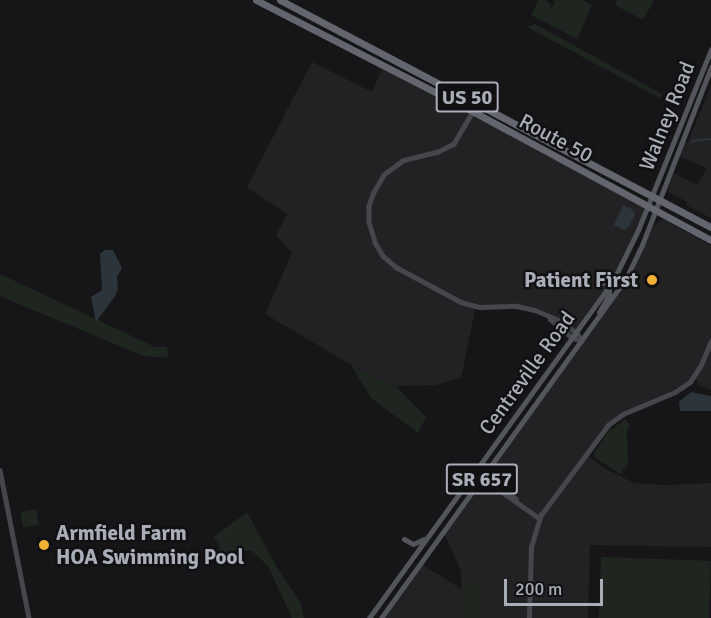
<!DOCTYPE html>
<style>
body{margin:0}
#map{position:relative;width:711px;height:618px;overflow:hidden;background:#161618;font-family:Signika,sans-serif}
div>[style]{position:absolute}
.built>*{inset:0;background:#222225}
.green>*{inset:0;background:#1e261f;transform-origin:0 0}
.water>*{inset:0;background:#2c353c}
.stream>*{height:1.5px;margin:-0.75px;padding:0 0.75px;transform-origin:0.75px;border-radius:0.75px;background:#2c353c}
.secondary>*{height:4.5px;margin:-2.25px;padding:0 2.25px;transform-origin:2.25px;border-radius:2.25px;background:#45474d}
.primary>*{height:5px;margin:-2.5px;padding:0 2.5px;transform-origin:2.5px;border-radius:2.5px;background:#53555c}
.highway>*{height:7px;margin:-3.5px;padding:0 3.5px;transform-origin:3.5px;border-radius:3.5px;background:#63666e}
.dots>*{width:16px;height:16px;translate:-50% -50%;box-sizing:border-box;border:3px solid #111113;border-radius:50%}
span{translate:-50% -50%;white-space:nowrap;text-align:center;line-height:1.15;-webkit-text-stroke:5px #111113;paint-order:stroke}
.shield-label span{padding:2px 4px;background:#111113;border:2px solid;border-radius:4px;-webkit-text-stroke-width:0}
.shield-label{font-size:20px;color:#a8adb8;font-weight:700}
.street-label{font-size:21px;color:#a8adb8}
.poi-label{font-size:21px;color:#a8adb8;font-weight:700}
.right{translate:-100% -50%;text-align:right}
.left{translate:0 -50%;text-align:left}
.scale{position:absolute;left:504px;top:579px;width:99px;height:27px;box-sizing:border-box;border:3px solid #a8adb8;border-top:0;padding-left:8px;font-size:18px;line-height:21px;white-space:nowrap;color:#a8adb8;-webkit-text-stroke:4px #111113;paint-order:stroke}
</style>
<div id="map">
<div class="built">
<div style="clip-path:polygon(312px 62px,372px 92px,383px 67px,648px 206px,609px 288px,577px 333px,542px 312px,520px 306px,476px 306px,461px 378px,435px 385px,396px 386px,377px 380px,265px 314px,292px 253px,276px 236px,287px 214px,247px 187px)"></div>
<div style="clip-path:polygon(711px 86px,711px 218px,686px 205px,687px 202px,669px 192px,668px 188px,674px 173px,697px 185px,707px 168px,678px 156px,684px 142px,688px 142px)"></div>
<div style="clip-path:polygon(663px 219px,711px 246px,711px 390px,700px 386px,695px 377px,662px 398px,623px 414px,586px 454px,604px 468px,634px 483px,665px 485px,711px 483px,711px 547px,590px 545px,588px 618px,381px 618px,420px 563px,461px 589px,461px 571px,443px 531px,631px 275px,654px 226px)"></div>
</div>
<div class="green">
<div style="clip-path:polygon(539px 0,545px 0,551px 4px,551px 9px,555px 2px,552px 0,582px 0,592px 5px,577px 39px,531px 15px)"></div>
<div style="clip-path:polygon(617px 0,654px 0,643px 20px,615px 5px)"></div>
<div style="clip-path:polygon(535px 24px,662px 94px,661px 99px,527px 27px)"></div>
<div style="clip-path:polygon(0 274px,155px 347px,167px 347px,168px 358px,143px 356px,0 296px)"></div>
<div style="clip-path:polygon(351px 365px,377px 380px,396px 386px,426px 417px,418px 433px,371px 398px)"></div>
<div style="clip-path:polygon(625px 419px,630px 426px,627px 431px,628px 464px,620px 474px,596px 458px,594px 453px,608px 432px)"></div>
<div style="left:36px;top:509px;width:16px;height:16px;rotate:79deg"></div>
<div style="clip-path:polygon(247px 512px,279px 571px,301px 603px,304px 618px,292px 618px,268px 566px,252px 551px,237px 550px,212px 559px,209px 553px,220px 548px,214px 537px)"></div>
<div style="left:601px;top:557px;width:110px;height:61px;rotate:2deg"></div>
<div style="left:463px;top:584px;width:19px;height:34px"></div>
</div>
<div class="water">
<div style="clip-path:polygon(623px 206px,632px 209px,635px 215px,629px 227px,624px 230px,614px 225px)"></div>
<div style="clip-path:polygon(105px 250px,113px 250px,122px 268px,117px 277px,118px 289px,115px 296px,96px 322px,91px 297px,102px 290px,100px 254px)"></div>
<div style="clip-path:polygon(691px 392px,711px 396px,711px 411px,680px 411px,679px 402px)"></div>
</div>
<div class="stream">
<div style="left:692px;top:141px;width:19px;rotate:-6deg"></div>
</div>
<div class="secondary">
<div style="left:478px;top:103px;width:48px;rotate:120.3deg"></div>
<div style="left:454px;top:144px;width:18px;rotate:153deg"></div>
<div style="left:438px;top:152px;width:36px;rotate:166deg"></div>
<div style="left:403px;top:161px;width:24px;rotate:144deg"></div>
<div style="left:384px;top:175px;width:20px;rotate:120deg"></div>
<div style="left:374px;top:192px;width:15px;rotate:110deg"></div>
<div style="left:369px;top:206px;width:16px;rotate:90deg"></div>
<div style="left:369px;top:222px;width:21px;rotate:73deg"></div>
<div style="left:375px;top:242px;width:16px;rotate:60deg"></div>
<div style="left:383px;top:256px;width:17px;rotate:40deg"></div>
<div style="left:396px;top:267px;width:74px;rotate:28.3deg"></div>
<div style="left:461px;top:302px;width:20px;rotate:15deg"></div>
<div style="left:480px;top:307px;width:37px;rotate:-2deg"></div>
<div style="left:517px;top:306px;width:18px;rotate:13deg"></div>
<div style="left:535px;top:310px;width:25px;rotate:23deg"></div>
<div style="left:558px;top:320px;width:23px;rotate:34deg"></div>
<div style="left:577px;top:333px;width:9px;rotate:58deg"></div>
<div style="left:550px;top:319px;width:30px;rotate:40deg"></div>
<div style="left:573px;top:338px;width:9px;rotate:18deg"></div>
<div style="left:478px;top:468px;width:49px;rotate:39.2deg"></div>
<div style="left:0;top:470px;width:151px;rotate:78.9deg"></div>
<div style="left:474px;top:472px;width:80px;rotate:35.3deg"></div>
<div style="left:529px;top:618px;width:71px;rotate:-88.4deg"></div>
<div style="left:531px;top:547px;width:34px;rotate:-73deg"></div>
<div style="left:541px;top:515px;width:112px;rotate:-53.3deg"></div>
<div style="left:608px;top:425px;width:19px;rotate:-36deg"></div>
<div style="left:623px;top:414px;width:56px;rotate:-22.9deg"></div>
<div style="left:675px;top:392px;width:18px;rotate:-34deg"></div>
<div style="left:690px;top:382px;width:20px;rotate:-57deg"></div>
<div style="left:701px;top:365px;width:26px;rotate:-67deg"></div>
</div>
<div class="primary">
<div style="left:602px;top:283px;width:11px;rotate:-15deg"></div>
<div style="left:599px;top:312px;width:20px;rotate:-60deg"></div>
<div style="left:609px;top:295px;width:6px;rotate:-90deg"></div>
<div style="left:404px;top:539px;width:10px;rotate:29deg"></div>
<div style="left:413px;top:544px;width:12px;rotate:-24deg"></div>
<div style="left:369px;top:618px;width:418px;rotate:-54.1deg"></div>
<div style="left:614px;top:279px;width:55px;rotate:-63.9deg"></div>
<div style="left:638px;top:230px;width:195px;rotate:-68deg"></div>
<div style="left:381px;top:618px;width:417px;rotate:-54.2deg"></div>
<div style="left:625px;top:280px;width:39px;rotate:-64deg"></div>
<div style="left:642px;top:245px;width:191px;rotate:-68.8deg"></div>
</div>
<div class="highway">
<div style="left:256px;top:0;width:245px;rotate:27.2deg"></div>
<div style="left:474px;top:112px;width:269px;rotate:28.4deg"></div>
<div style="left:280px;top:0;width:487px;rotate:27.8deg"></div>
</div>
<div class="dots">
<div style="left:652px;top:280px;background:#f2b134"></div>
<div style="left:44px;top:545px;background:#f2b134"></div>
</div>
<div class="shield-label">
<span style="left:467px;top:97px">US 50</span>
<span style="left:482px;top:479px">SR 657</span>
</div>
<div class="street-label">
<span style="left:667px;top:116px;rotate:-68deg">Walney Road</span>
<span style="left:556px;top:138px;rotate:28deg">Route 50</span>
<span style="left:527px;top:373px;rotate:-54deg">Centreville Road</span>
</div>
<div class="poi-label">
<span class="right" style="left:638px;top:280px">Patient First</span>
<span class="left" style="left:56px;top:545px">Armfield Farm<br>HOA Swimming Pool</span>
</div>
<div class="scale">200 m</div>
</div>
